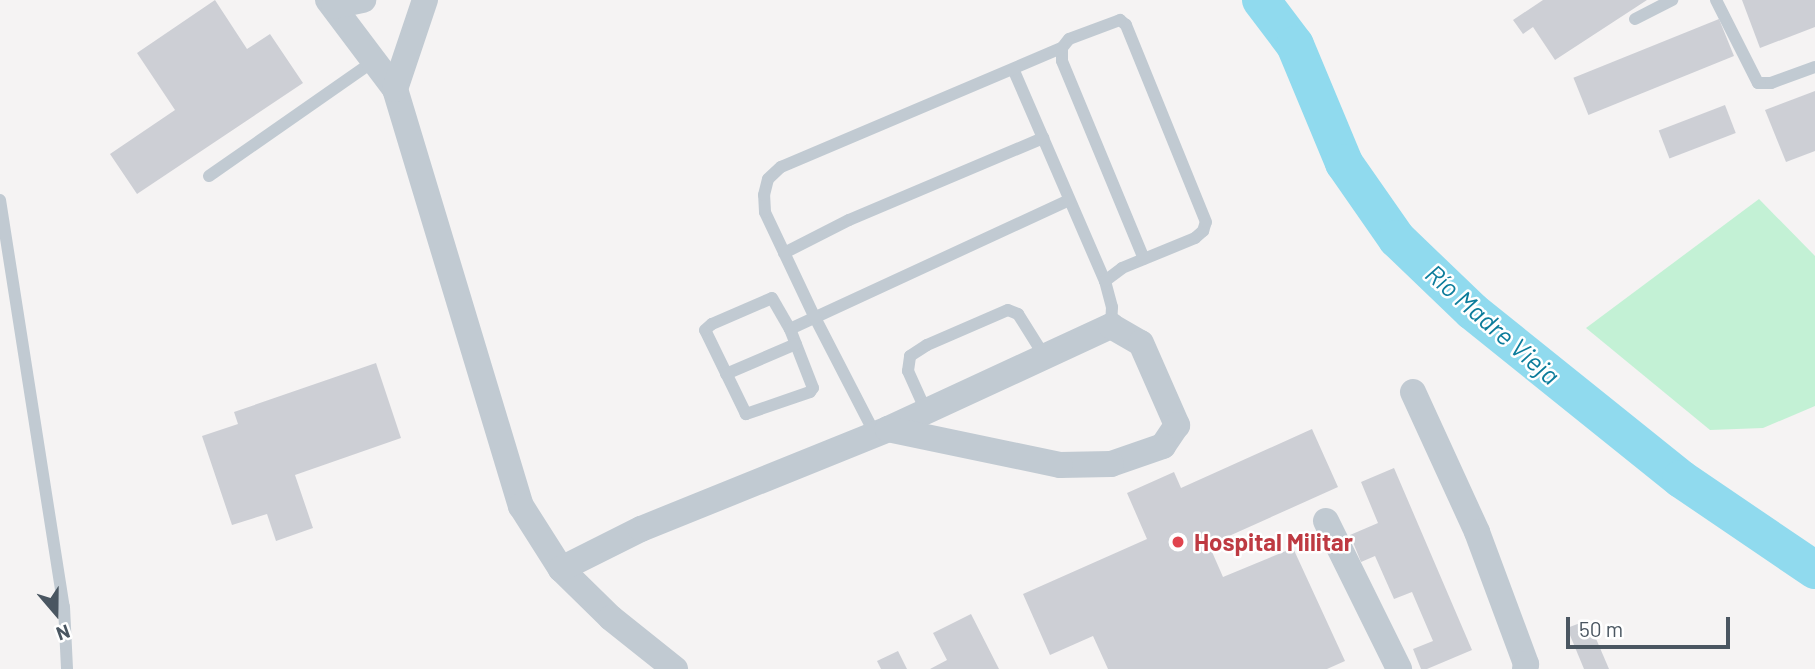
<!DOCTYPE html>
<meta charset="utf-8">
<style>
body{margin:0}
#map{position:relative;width:1815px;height:669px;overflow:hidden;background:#f5f3f3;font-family:Barlow,sans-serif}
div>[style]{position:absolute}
.green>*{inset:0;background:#c3f1d5}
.river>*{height:38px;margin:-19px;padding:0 19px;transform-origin:19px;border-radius:19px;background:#90daee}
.building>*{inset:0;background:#cdcfd5;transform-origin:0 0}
.service>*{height:12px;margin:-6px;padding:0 6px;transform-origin:6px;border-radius:6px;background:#c1cad2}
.minor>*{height:26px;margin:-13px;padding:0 13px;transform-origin:13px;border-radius:13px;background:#c1cad2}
.dots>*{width:19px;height:19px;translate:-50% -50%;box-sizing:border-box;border:4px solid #fff;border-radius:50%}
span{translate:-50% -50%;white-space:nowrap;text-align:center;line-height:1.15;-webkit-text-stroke:5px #fff;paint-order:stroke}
.health-label{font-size:24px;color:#be3a42;font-weight:700}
.left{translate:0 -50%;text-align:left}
.water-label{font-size:26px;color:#0c7c9b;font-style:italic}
.north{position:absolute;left:21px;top:578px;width:70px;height:70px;-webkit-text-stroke:5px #fff;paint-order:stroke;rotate:160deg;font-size:19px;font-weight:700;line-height:28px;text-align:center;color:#4a5661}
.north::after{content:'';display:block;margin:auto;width:24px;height:32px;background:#4a5661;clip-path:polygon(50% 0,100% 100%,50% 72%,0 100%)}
.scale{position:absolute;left:1566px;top:617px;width:164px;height:32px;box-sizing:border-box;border:4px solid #4a5661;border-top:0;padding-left:9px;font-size:21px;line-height:24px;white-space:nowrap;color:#4a5661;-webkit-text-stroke:5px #fff;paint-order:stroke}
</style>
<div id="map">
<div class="green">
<div style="clip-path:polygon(1759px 199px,1815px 256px,1815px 406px,1763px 428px,1710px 430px,1586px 328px)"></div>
</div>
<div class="river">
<div style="left:1261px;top:0;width:56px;rotate:52.9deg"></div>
<div style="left:1295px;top:45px;width:128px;rotate:67.4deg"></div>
<div style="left:1344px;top:163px;width:93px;rotate:55.1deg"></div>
<div style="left:1397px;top:239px;width:104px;rotate:43.8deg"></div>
<div style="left:1472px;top:311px;width:268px;rotate:38.8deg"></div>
<div style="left:1681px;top:479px;width:162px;rotate:34.2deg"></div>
</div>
<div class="building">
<div style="clip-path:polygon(215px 0,247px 49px,270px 34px,303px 83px,137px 194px,110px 154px,175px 110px,137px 53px)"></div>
<div style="clip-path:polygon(1543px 0,1647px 0,1555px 60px,1533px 27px,1523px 34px,1513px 20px)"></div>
<div style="clip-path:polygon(1742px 0,1815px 0,1815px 27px,1760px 48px)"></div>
<div style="left:1719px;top:19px;width:40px;height:157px;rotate:68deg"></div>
<div style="clip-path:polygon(1815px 91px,1815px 151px,1786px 162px,1765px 110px)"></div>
<div style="left:1725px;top:105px;width:30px;height:71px;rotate:69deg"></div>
<div style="clip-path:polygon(376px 363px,401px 438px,295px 475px,313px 528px,276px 541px,267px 514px,232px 525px,202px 436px,238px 424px,234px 412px)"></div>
<div style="clip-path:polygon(1312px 429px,1338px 487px,1209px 545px,1223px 577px,1293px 548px,1345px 661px,1327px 669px,1108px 669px,1093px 636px,1050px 655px,1023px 594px,1147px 539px,1127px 493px,1174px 472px,1181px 488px)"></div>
<div style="clip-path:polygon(1394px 468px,1472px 650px,1427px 669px,1421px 669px,1413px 649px,1433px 641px,1412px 592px,1394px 599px,1375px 556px,1361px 562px,1350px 535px,1378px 523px,1361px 482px)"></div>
<div style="clip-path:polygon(971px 614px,999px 669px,930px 669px,947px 660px,933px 633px)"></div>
<div style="clip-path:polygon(1588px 620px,1609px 669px,1584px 669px,1567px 628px)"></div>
<div style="clip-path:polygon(898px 651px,907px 669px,881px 669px,877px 661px)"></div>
</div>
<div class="service">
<div style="left:1716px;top:0;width:93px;rotate:63.2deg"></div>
<div style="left:1758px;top:83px;width:13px"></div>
<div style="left:1771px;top:83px;width:47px;rotate:-20deg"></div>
<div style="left:1635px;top:19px;width:42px;rotate:-27.2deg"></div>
<div style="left:1014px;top:71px;width:229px;rotate:66.6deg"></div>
<div style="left:1105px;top:281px;width:27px;rotate:75deg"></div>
<div style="left:1112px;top:307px;width:19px;rotate:93deg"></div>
<div style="left:209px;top:176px;width:201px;rotate:-34.9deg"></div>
<div style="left:0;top:200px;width:412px;rotate:81.1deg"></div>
<div style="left:64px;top:607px;width:62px;rotate:87.2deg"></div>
<div style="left:784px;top:253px;width:73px;rotate:-26.9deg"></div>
<div style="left:849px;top:220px;width:211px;rotate:-22.9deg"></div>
<div style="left:1105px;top:281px;width:21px;rotate:-37deg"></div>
<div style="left:1122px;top:268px;width:79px;rotate:-22.3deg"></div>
<div style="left:1195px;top:238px;width:11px;rotate:-41deg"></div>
<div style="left:1203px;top:231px;width:9px;rotate:-72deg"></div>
<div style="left:1206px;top:222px;width:213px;rotate:-112.1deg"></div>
<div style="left:1126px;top:25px;width:8px;rotate:-140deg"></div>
<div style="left:1120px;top:20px;width:54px;rotate:159.6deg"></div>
<div style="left:1069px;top:39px;width:11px;rotate:128deg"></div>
<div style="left:1062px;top:48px;width:13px;rotate:90deg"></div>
<div style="left:1062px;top:61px;width:214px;rotate:67.5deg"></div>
<div style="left:772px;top:298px;width:36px;rotate:60deg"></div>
<div style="left:790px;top:329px;width:63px;rotate:68.7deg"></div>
<div style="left:813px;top:388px;width:5px;rotate:127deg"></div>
<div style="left:810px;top:392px;width:68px;rotate:161deg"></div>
<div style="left:746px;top:414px;width:93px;rotate:-116deg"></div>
<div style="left:705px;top:330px;width:9px;rotate:-41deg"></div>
<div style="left:712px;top:324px;width:65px;rotate:-23.4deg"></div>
<div style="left:790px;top:329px;width:307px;rotate:-24.8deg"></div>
<div style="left:726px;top:374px;width:76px;rotate:-23.2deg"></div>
<div style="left:926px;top:411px;width:44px;rotate:-114.2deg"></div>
<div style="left:908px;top:371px;width:15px;rotate:-82deg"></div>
<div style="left:910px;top:356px;width:20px;rotate:-33deg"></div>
<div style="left:927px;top:345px;width:88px;rotate:-23.4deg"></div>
<div style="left:1008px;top:310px;width:11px;rotate:22deg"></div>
<div style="left:1018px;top:314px;width:51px;rotate:57.9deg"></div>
<div style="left:875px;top:434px;width:131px;rotate:-117.3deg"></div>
<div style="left:815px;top:318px;width:117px;rotate:-115.3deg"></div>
<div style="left:765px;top:212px;width:17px;rotate:-93deg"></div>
<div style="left:764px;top:195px;width:16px;rotate:-76deg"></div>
<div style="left:768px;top:179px;width:18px;rotate:-43deg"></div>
<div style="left:781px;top:167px;width:305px;rotate:-23deg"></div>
</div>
<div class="minor">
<div style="left:328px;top:0;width:111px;rotate:53deg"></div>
<div style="left:395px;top:89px;width:436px;rotate:73.2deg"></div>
<div style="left:521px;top:506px;width:75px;rotate:57.6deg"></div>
<div style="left:561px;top:569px;width:70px;rotate:44.4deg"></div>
<div style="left:611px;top:618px;width:82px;rotate:38.6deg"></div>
<div style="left:334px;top:6px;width:30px;rotate:-12deg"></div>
<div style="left:395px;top:89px;width:94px;rotate:-71.4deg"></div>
<div style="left:1413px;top:392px;width:154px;rotate:65.4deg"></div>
<div style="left:1477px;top:532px;width:141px;rotate:69.6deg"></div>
<div style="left:1526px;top:664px;width:5px;rotate:101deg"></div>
<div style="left:1326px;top:521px;width:165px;rotate:63.7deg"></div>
<div style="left:561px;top:569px;width:89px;rotate:-26.6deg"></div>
<div style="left:641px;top:529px;width:266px;rotate:-22deg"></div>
<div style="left:888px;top:429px;width:246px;rotate:-24.8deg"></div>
<div style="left:1111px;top:326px;width:34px;rotate:30deg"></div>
<div style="left:1141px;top:343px;width:90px;rotate:66.3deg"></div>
<div style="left:1177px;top:425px;width:25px;rotate:124deg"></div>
<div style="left:1163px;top:446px;width:55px;rotate:160.9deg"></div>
<div style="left:1111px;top:464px;width:51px;rotate:178.9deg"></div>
<div style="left:1060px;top:465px;width:176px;rotate:-168.2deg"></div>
</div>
<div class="dots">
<div style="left:1178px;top:542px;background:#e0444e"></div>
</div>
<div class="health-label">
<span class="left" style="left:1194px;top:542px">Hospital Militar</span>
</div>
<div class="water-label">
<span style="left:1493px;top:324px;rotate:41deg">Río Madre Vieja</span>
</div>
<div class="north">N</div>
<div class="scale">50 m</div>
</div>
